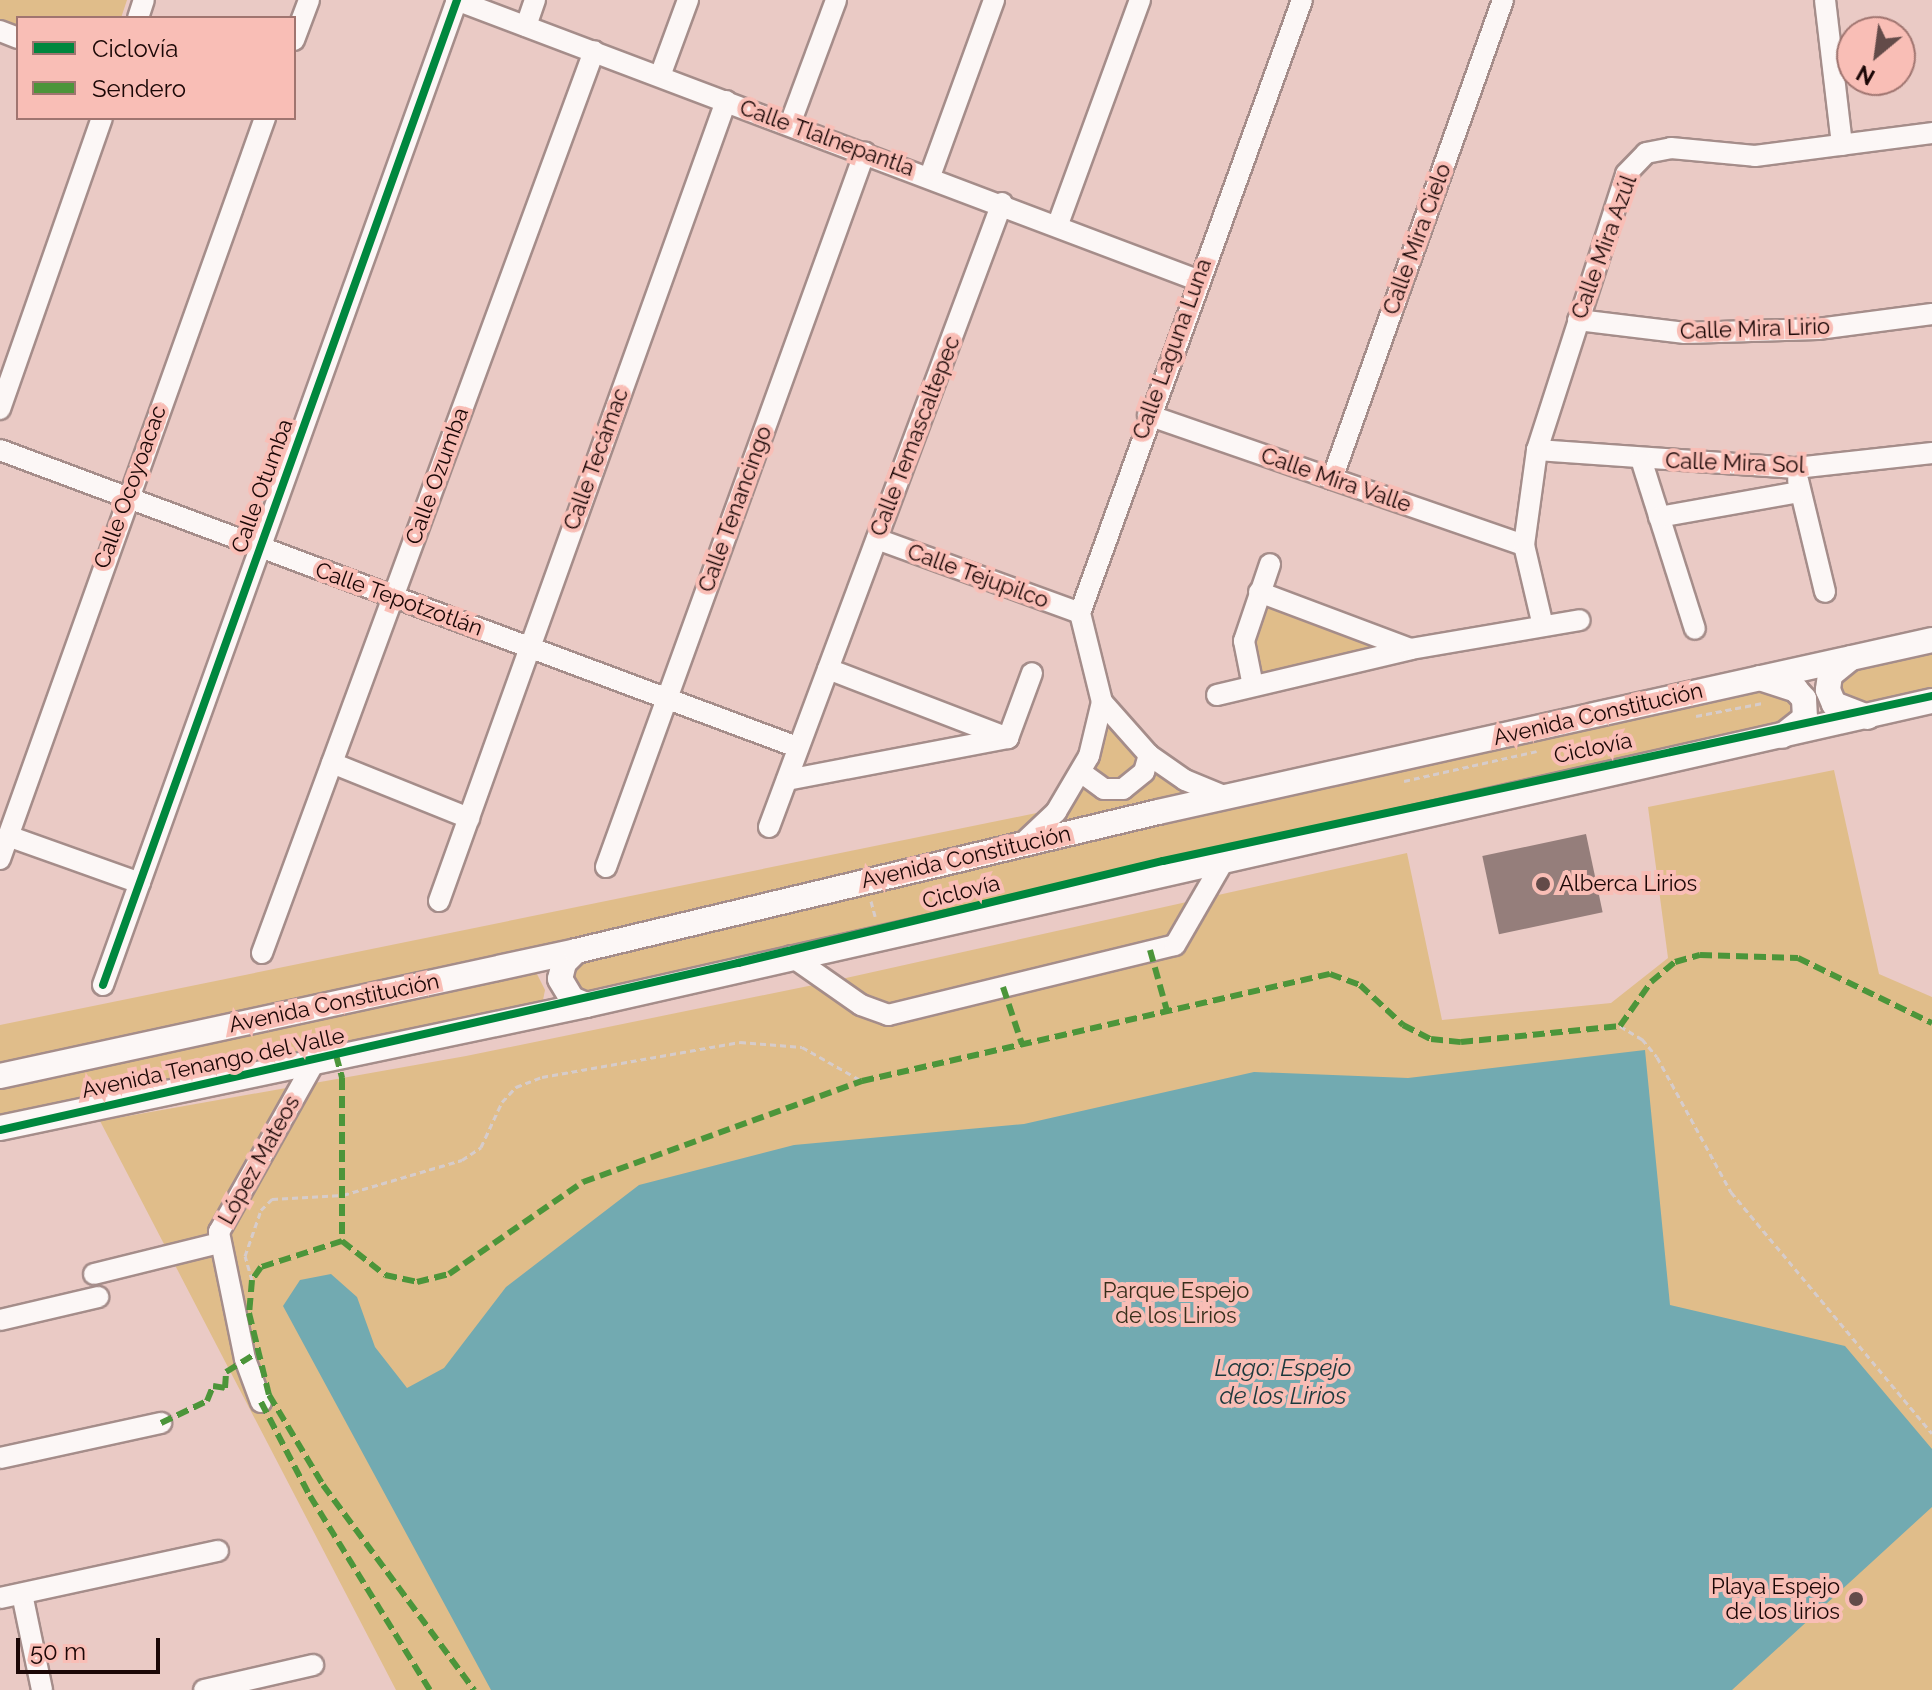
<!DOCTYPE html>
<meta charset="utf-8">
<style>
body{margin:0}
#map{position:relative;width:1932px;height:1690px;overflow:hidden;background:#eacac5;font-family:Raleway,sans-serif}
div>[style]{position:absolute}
.green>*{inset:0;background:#e0bd8a}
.water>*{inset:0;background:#72aab1}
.building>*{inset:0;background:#957e7b;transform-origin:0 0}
.path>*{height:3px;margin-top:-1.5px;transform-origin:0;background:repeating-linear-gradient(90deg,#d6cccb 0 6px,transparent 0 10px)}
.roads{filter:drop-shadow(2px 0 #a58d8a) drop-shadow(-2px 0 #a58d8a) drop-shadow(0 2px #a58d8a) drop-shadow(0 -2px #a58d8a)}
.minor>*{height:20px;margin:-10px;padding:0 10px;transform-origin:10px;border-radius:10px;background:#fcf7f6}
.major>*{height:24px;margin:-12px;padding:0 12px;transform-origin:12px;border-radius:12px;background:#fcf7f6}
.quiet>*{height:6px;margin-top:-3px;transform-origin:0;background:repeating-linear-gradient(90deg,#4c953a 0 12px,transparent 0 18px)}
.cycleway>*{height:8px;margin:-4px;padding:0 4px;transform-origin:4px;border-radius:4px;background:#00873e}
.dots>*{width:22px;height:22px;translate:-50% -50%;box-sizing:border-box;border:4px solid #f9beb6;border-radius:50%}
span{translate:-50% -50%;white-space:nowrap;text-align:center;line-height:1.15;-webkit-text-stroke:8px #f9beb6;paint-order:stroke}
.street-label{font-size:22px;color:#1b0706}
.poi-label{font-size:22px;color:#1b0706}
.left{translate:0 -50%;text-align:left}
.right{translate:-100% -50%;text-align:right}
.park-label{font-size:22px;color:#382f1b}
.water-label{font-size:24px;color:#1b383c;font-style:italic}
.legend{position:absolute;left:16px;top:16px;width:280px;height:104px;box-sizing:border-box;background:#f9beb6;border:2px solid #a07570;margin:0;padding:10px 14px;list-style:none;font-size:24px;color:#1b0706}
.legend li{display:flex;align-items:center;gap:16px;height:40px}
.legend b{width:40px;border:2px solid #a07570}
.north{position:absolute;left:1836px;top:16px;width:80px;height:80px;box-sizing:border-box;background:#f9beb6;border:2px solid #a07570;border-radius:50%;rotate:209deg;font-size:22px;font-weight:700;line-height:32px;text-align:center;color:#1b0706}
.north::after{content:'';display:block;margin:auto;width:28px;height:36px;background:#634b49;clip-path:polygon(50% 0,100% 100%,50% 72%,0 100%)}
.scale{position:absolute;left:16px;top:1638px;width:144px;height:36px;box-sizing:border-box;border:4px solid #1b0706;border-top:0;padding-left:10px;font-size:24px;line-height:28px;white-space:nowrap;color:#1b0706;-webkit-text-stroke:6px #f9beb6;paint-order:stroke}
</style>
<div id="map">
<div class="green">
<i style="clip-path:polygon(0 0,127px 0,121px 18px,18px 18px,18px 25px,0 19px)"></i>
<i style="clip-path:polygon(1260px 599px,1397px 649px,1256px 681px,1247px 642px)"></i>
<i style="clip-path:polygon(1932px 643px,1932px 700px,1846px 706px,1834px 675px)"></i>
<i style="clip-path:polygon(1760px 680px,1795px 692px,1800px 721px,586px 1002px,565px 964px)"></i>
<i style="clip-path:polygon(1106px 720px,1142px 763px,1120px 784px,1088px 772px)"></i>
<i style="clip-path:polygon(1153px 763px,1209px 796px,1051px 826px,1085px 785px,1109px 793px)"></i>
<i style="clip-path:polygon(1834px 770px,1879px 974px,1932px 997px,1932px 1690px,396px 1690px,100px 1121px,466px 1056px,828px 982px,1407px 853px,1442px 1020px,1611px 1003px,1668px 958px,1648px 807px)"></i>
<i style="clip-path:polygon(1051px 810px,1019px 839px,0 1070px,0 1025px)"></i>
<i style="clip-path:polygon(535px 970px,545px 990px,542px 1005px,0 1127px,0 1077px)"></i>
</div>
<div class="water">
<i style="clip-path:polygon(1645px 1050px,1670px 1305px,1845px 1346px,1932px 1449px,1932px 1507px,1732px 1690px,491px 1690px,283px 1306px,300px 1280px,331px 1274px,357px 1297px,375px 1347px,407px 1388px,444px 1368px,506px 1287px,639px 1185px,794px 1145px,1024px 1124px,1254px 1072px,1408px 1078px)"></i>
</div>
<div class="building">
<i style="left:1586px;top:834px;width:80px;height:106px;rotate:78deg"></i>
</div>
<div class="path">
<i style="left:1696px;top:716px;width:68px;rotate:-11deg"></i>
<i style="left:1404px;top:781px;width:136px;rotate:-12.7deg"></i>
<i style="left:871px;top:901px;width:16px;rotate:75deg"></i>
<i style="left:1620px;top:1026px;width:26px;rotate:31deg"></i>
<i style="left:1642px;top:1039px;width:23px;rotate:50deg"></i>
<i style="left:1657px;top:1057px;width:154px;rotate:61.3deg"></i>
<i style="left:1731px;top:1192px;width:314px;rotate:50.2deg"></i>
<i style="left:252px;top:1280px;width:25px;rotate:-106deg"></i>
<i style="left:245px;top:1256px;width:49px;rotate:-70.8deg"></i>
<i style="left:261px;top:1210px;width:16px;rotate:-45deg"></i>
<i style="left:272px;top:1199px;width:71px;rotate:-3.2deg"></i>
<i style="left:343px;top:1195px;width:124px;rotate:-16.4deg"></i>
<i style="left:462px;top:1160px;width:23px;rotate:-34deg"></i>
<i style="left:481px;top:1147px;width:50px;rotate:-65deg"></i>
<i style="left:502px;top:1102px;width:21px;rotate:-47deg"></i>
<i style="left:516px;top:1087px;width:28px;rotate:-21deg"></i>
<i style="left:542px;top:1077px;width:201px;rotate:-10deg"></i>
<i style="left:740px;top:1042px;width:62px;rotate:4.6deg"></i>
<i style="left:802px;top:1047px;width:69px;rotate:29.5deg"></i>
</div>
<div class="roads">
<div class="minor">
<i style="left:456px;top:0;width:792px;rotate:20.7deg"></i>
<i style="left:1825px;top:0;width:146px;rotate:83.3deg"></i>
<i style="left:138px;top:18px;width:19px;rotate:-72deg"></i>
<i style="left:526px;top:26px;width:28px;rotate:-71deg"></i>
<i style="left:0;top:31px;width:19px;rotate:21deg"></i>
<i style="left:294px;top:40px;width:43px;rotate:-69.4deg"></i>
<i style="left:660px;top:76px;width:81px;rotate:-69.8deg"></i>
<i style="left:790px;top:124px;width:132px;rotate:-69.6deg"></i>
<i style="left:930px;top:176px;width:187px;rotate:-70deg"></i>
<i style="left:1058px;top:224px;width:239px;rotate:-69.9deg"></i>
<i style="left:1578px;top:320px;width:108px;rotate:6.9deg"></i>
<i style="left:1685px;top:333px;width:133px;rotate:-1.7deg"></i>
<i style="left:1818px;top:329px;width:115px;rotate:-7.5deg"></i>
<i style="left:0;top:409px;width:308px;rotate:-70.7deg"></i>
<i style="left:1148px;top:415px;width:398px;rotate:19.1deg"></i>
<i style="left:0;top:450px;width:851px;rotate:20.44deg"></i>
<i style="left:1537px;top:450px;width:260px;rotate:4deg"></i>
<i style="left:1796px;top:468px;width:137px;rotate:-6.3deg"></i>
<i style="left:1641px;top:459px;width:178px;rotate:72.4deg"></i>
<i style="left:1332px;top:479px;width:509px;rotate:-70.35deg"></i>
<i style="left:1798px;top:480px;width:115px;rotate:76.4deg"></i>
<i style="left:1659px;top:517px;width:143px;rotate:-10.1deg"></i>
<i style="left:877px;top:539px;width:216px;rotate:20deg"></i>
<i style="left:1259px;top:592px;width:162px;rotate:20.6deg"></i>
<i style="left:1543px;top:626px;width:83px;rotate:-103.2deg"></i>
<i style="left:1524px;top:545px;width:96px;rotate:-82.2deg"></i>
<i style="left:1537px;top:450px;width:290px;rotate:-72.1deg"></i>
<i style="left:1626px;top:174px;width:29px;rotate:-46deg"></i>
<i style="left:1646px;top:153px;width:25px;rotate:-11deg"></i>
<i style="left:1671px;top:148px;width:84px;rotate:5.4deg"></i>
<i style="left:1755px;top:156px;width:178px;rotate:-7.4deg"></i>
<i style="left:828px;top:669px;width:193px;rotate:21deg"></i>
<i style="left:1253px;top:686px;width:46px;rotate:-101.3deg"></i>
<i style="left:1244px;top:641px;width:81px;rotate:-71.3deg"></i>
<i style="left:1217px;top:695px;width:199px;rotate:-13.3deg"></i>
<i style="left:1411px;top:649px;width:171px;rotate:-9.7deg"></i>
<i style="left:1102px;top:702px;width:71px;rotate:48.4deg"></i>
<i style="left:1149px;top:755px;width:44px;rotate:34.8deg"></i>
<i style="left:1185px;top:780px;width:44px;rotate:22.5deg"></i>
<i style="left:1008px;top:738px;width:69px;rotate:-69.7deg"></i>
<i style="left:332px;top:763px;width:148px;rotate:21.9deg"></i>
<i style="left:1082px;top:773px;width:27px;rotate:36deg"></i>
<i style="left:1104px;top:789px;width:19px"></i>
<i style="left:1123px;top:789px;width:27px;rotate:-39deg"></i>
<i style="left:1144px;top:772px;width:18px;rotate:-74deg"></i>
<i style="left:787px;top:780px;width:225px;rotate:-10.8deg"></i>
<i style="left:769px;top:827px;width:666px;rotate:-69.52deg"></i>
<i style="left:8px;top:836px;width:140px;rotate:19.6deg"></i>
<i style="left:1022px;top:844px;width:47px;rotate:-43.3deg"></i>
<i style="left:1056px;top:812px;width:65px;rotate:-59.5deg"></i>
<i style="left:1089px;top:756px;width:56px;rotate:-76.5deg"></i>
<i style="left:1102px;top:702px;width:92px;rotate:-103.9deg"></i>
<i style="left:1080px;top:613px;width:652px;rotate:-70.09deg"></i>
<i style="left:0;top:859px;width:787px;rotate:-70.32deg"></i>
<i style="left:606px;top:867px;width:760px;rotate:-70.09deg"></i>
<i style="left:439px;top:901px;width:850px;rotate:-70.26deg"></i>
<i style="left:262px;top:953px;width:961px;rotate:-69.79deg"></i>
<i style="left:791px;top:956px;width:85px;rotate:35deg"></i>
<i style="left:861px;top:1005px;width:29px;rotate:20deg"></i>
<i style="left:888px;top:1015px;width:295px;rotate:-13.7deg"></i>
<i style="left:1175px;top:945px;width:98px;rotate:-60deg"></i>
<i style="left:103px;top:985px;width:1047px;rotate:-70.23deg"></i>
<i style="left:94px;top:1274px;width:129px;rotate:-13.9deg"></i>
<i style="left:0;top:1320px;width:101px;rotate:-13.2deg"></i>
<i style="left:261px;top:1402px;width:46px;rotate:-110.4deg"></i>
<i style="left:245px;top:1359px;width:130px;rotate:-101.6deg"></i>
<i style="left:219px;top:1232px;width:196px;rotate:-60.7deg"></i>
<i style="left:0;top:1458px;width:165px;rotate:-12.3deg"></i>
<i style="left:22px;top:1594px;width:98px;rotate:78.2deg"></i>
<i style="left:0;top:1598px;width:223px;rotate:-12.2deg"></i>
<i style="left:204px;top:1690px;width:112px;rotate:-12.9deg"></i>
</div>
<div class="major">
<i style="left:1851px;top:658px;width:27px;rotate:141deg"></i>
<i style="left:1830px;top:675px;width:15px;rotate:98deg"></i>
<i style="left:1828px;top:690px;width:15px;rotate:67deg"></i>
<i style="left:1834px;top:704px;width:36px;rotate:21deg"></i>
<i style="left:1760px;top:678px;width:38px;rotate:18deg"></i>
<i style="left:1796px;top:690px;width:12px;rotate:48deg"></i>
<i style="left:1804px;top:699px;width:19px;rotate:87deg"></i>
<i style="left:1805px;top:718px;width:29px;rotate:142deg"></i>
<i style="left:576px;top:951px;width:17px;rotate:135deg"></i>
<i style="left:564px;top:963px;width:16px;rotate:104deg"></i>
<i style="left:560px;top:979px;width:23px;rotate:59deg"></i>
<i style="left:572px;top:999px;width:15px;rotate:23deg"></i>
<i style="left:0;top:1076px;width:589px;rotate:-12.24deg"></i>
<i style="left:576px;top:951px;width:598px;rotate:-13.43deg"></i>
<i style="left:1158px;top:812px;width:793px;rotate:-12.53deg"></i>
<i style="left:0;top:1128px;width:599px;rotate:-11.85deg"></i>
<i style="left:586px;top:1005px;width:1380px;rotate:-12.73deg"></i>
</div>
</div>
<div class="quiet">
<i style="left:1150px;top:950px;width:63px;rotate:74.4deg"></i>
<i style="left:1003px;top:987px;width:60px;rotate:71.6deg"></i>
<i style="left:336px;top:1055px;width:24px;rotate:75deg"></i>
<i style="left:342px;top:1078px;width:163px;rotate:90deg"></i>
<i style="left:342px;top:1241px;width:55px;rotate:38.3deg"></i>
<i style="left:385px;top:1275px;width:33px;rotate:12deg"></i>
<i style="left:417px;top:1282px;width:33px;rotate:-14deg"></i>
<i style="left:449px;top:1274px;width:163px;rotate:-34.5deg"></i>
<i style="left:583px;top:1182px;width:297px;rotate:-19.9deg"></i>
<i style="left:862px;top:1081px;width:480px;rotate:-12.9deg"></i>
<i style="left:1330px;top:974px;width:32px;rotate:20deg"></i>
<i style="left:1360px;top:985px;width:59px;rotate:42.9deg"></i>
<i style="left:1403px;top:1025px;width:31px;rotate:27deg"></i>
<i style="left:1431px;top:1039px;width:30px;rotate:6deg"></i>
<i style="left:1461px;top:1042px;width:160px;rotate:-5.7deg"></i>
<i style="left:1620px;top:1026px;width:54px;rotate:-54.8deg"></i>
<i style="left:1651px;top:982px;width:31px;rotate:-40deg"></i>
<i style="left:1675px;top:962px;width:26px;rotate:-16deg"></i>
<i style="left:1700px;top:955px;width:98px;rotate:1.8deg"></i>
<i style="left:1798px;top:958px;width:149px;rotate:25.9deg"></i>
<i style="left:342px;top:1241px;width:85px;rotate:162.2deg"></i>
<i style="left:261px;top:1267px;width:16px;rotate:125deg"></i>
<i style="left:252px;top:1280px;width:33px;rotate:95deg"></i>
<i style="left:249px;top:1313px;width:84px;rotate:76.3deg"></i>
<i style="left:269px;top:1395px;width:105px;rotate:59deg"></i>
<i style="left:323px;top:1485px;width:255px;rotate:53.6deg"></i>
<i style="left:261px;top:1402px;width:106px;rotate:62.5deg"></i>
<i style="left:310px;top:1496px;width:228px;rotate:58.3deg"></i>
<i style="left:161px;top:1423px;width:51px;rotate:-25.6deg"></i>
<i style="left:207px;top:1401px;width:16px;rotate:-68deg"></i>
<i style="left:213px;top:1386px;width:12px;rotate:9deg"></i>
<i style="left:225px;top:1388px;width:16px;rotate:-86deg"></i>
<i style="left:226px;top:1372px;width:36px;rotate:-32deg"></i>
</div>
<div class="cycleway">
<i style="left:103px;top:985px;width:1047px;rotate:-70.23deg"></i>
<i style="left:0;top:1130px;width:757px;rotate:-12.75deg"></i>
<i style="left:738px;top:963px;width:437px;rotate:-13.5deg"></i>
<i style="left:1163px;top:861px;width:787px;rotate:-12.11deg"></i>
</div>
<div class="dots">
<i style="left:1543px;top:884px;background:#634b49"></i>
<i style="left:1856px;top:1599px;background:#634b49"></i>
</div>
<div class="street-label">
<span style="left:827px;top:138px;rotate:20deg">Calle Tlalnepantla</span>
<span style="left:1417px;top:239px;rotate:-70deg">Calle Mira Cielo</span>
<span style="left:1604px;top:247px;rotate:-70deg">Calle Mira Azúl</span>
<span style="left:1755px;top:329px;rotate:-2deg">Calle Mira Lirio</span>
<span style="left:1172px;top:349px;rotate:-70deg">Calle Laguna Luna</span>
<span style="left:915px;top:436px;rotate:-69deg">Calle Temascaltepec</span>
<span style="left:596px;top:459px;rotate:-70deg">Calle Tecámac</span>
<span style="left:1735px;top:463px;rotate:2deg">Calle Mira Sol</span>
<span style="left:437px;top:476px;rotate:-70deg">Calle Ozumba</span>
<span style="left:1336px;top:480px;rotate:19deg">Calle Mira Valle</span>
<span style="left:262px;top:486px;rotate:-70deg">Calle Otumba</span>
<span style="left:130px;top:487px;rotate:-70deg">Calle Ocoyoacac</span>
<span style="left:735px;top:509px;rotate:-70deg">Calle Tenancingo</span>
<span style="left:978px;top:576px;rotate:20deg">Calle Tejupilco</span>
<span style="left:399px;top:599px;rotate:20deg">Calle Tepotzotlán</span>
<span style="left:1598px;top:714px;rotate:-13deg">Avenida Constitución</span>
<span style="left:1593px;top:748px;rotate:-12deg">Ciclovía</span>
<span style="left:966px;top:857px;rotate:-13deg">Avenida Constitución</span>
<span style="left:961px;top:892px;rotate:-14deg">Ciclovía</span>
<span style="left:334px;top:1003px;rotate:-12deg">Avenida Constitución</span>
<span style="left:213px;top:1063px;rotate:-12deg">Avenida Tenango del Valle</span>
<span style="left:259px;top:1160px;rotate:-61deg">López Mateos</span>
</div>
<div class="poi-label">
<span class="left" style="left:1559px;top:884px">Alberca Lirios</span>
<span class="right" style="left:1840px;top:1599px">Playa Espejo<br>de los lirios</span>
</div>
<div class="park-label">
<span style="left:1176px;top:1303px">Parque Espejo<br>de los Lirios</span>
</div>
<div class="water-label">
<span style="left:1283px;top:1382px">Lago: Espejo<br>de los Lirios</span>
</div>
<ul class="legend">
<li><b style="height:10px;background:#00873e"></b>Ciclovía</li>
<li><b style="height:10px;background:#4c953a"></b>Sendero</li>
</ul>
<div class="north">N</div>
<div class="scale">50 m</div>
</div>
